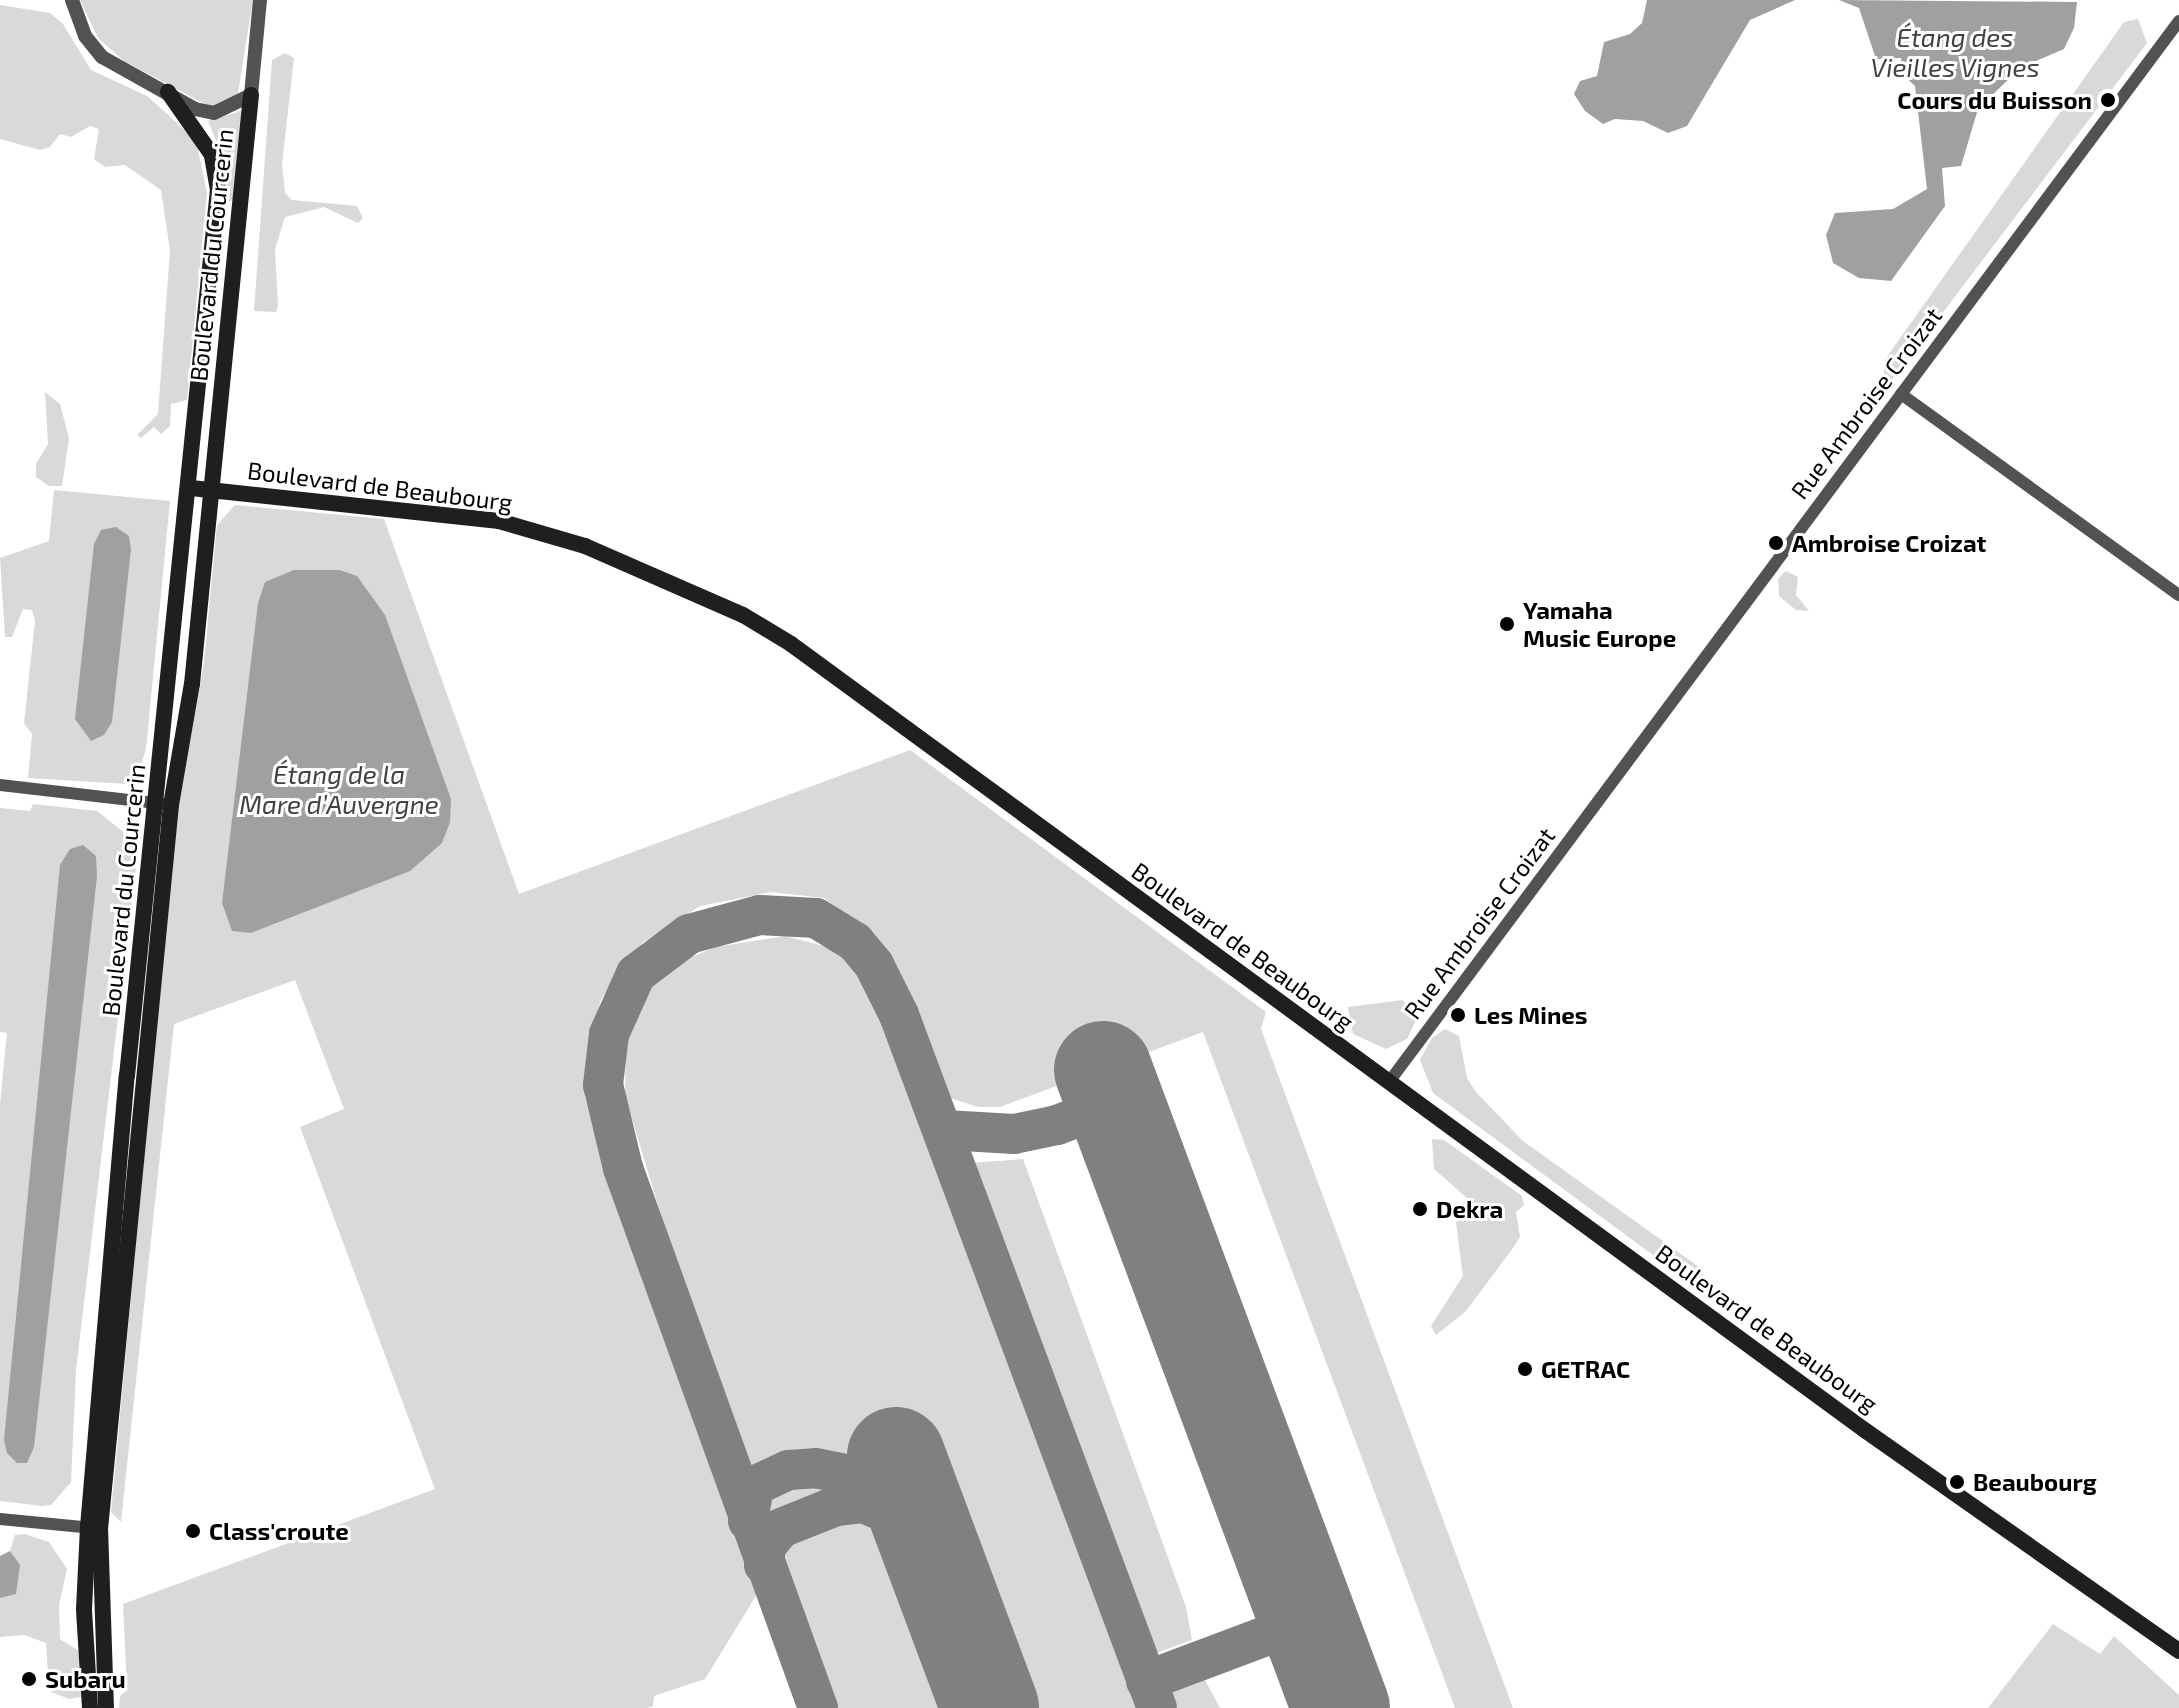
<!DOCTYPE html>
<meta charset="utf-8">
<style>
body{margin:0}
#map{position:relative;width:2179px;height:1708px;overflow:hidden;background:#fff;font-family:"Exo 2",sans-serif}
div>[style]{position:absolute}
.green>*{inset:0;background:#d9d9d9}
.water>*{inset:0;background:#a0a0a0}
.taxiway>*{height:40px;margin:-20px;padding:0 20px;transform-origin:20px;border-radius:20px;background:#808080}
.runway>*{height:98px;margin:-49px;padding:0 49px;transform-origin:49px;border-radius:49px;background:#808080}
.minor>*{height:12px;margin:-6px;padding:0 6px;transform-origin:6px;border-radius:6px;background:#525252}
.tertiary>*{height:14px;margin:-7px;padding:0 7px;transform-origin:7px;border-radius:7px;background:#525252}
.secondary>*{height:16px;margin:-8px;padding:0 8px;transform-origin:8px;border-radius:8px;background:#1f1f1f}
.dots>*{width:22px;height:22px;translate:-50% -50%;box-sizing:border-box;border:4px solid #fff;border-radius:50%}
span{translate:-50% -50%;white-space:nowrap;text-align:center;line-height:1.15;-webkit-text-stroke:6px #fff;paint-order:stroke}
.poi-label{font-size:24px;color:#000;font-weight:700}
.right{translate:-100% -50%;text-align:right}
.left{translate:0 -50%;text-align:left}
.street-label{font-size:24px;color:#000}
.water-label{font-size:26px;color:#414141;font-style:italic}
</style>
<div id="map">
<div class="green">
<i style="clip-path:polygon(80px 0,253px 0,237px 99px,212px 108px,124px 61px,98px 38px)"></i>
<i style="clip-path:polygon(0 5px,50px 13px,63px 24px,91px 70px,147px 96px,196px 140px,207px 193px,187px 400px,171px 404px,170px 426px,161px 434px,154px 427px,141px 438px,137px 435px,158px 414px,170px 250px,161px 190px,125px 165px,105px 167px,94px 159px,99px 129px,90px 126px,71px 137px,60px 134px,50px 147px,40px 150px,0 139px)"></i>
<i style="clip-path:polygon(2138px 19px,2147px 43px,1891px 381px,1884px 376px,1884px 361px,2124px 22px)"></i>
<i style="clip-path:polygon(285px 53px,294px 58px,282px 164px,285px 193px,292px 200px,357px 206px,363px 218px,358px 223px,324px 207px,285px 217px,275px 249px,278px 306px,276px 312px,254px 311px,272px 60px)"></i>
<i style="clip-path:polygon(241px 111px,233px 200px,227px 203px,222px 155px,208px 121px)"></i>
<i style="clip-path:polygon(45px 392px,60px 404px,69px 438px,62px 486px,49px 486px,36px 477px,36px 464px,48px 444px)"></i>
<i style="clip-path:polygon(54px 490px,170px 501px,146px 749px,136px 780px,128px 784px,28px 778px,32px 734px,24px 723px,35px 621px,32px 610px,23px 609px,12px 637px,5px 637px,0 558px,49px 541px)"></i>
<i style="clip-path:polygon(235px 505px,384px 519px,519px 894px,910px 750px,1266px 1012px,1261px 1029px,1513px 1708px,1455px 1708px,1203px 1032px,1000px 1107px,978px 1107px,950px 1098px,920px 1018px,874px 938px,824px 898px,771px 892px,700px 906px,643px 942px,601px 999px,587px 1056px,585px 1097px,596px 1139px,762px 1586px,705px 1679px,654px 1696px,653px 1706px,647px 1708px,119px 1708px,120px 1696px,127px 1690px,123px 1604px,435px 1489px,300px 1127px,344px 1109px,295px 980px,174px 1024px,121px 1522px,111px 1512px,175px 825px,204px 663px,217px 525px)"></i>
<i style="clip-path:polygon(1786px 571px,1798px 577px,1796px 595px,1809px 611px,1796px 610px,1779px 596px,1778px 579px)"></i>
<i style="clip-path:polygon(33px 804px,97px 811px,131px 838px,137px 858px,76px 1370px,71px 1482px,51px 1505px,42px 1506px,0 1501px,0 1104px,7px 1033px,0 1032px,0 808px,30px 811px)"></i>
<i style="clip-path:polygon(785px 936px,839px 950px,883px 1008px,1142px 1708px,1012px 1708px,915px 1448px,856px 1467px,791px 1460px,741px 1478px,625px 1096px,626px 1027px,638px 999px,682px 961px,716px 947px)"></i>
<i style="clip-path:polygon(1403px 1000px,1416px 1020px,1407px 1039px,1386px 1049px,1353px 1034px,1348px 1007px)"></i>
<i style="clip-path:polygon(1445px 1029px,1459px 1036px,1467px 1078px,1476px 1092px,1523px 1141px,1699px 1267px,1708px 1284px,1695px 1286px,1433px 1093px,1420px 1060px,1432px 1038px)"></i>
<i style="clip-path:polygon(1432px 1139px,1444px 1140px,1522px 1196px,1524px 1205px,1516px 1212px,1520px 1237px,1513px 1248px,1466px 1311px,1436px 1335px,1431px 1326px,1463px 1276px,1456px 1223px,1466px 1197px,1434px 1169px)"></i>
<i style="clip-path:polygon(1023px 1159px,1186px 1607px,1192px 1640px,1156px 1653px,970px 1163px)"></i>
<i style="clip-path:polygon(802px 1477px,843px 1482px,866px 1490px,782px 1516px,763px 1513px,759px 1500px,770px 1487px)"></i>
<i style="clip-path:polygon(857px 1512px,883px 1520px,906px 1547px,966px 1708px,826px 1708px,774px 1558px,789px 1535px)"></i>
<i style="clip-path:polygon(25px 1534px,49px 1542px,67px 1569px,59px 1605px,60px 1639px,79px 1651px,81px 1697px,69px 1699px,49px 1691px,46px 1643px,24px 1635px,0 1637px,0 1598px,16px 1593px,19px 1565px,10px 1551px,15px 1535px)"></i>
<i style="clip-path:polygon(2053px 1624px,2100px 1654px,2114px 1636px,2179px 1695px,2179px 1708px,1988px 1708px)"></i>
<i style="clip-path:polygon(1205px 1680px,1220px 1708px,1177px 1708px,1171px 1693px)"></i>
</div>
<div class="water">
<i style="clip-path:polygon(1647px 0,1795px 0,1750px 20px,1687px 126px,1668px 133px,1643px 121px,1615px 119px,1603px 124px,1585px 111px,1574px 94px,1580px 81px,1597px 76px,1604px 42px,1630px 34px,1642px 23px)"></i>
<i style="clip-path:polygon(1839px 0,2077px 2px,2074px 28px,2064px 49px,2020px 68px,1978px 109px,1961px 166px,1942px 168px,1945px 206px,1891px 281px,1859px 278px,1833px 263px,1826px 235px,1835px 213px,1893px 209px,1927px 189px,1915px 86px,1902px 74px,1901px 58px,1876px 59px,1859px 8px)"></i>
<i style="clip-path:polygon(116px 527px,129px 536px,131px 549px,112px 722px,104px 735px,91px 741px,75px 719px,94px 544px,101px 530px)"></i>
<i style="clip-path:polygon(294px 570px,340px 570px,357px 576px,385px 615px,451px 799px,450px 822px,442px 843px,410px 871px,251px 933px,232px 931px,222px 903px,258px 603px,265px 582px)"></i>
<i style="clip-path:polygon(83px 845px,96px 856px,97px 876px,34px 1447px,27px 1463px,17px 1463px,7px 1453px,4px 1440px,60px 865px,70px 849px)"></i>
<i style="clip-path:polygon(10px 1551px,20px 1565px,16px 1594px,0 1598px,0 1556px)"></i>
</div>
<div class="taxiway">
<i style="left:945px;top:1130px;width:69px;rotate:3.3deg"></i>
<i style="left:1014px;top:1134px;width:44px;rotate:-11.8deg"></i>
<i style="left:1057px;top:1125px;width:62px;rotate:-20.8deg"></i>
<i style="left:748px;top:1521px;width:36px;rotate:-80deg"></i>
<i style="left:754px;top:1486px;width:38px;rotate:-25deg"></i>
<i style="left:789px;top:1470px;width:26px;rotate:-4deg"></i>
<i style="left:815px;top:1468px;width:94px;rotate:11.1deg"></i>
<i style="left:764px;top:1565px;width:19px;rotate:-84deg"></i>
<i style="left:766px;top:1546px;width:23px;rotate:-50deg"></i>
<i style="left:781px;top:1528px;width:59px;rotate:-21.8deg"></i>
<i style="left:836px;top:1506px;width:27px;rotate:-6deg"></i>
<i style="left:863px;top:1503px;width:57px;rotate:22.5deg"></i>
<i style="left:916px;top:1525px;width:55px;rotate:64.4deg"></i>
<i style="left:1146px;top:1681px;width:173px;rotate:-20.6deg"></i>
<i style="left:818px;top:1708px;width:574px;rotate:-109.86deg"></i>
<i style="left:623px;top:1168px;width:85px;rotate:-103.5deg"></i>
<i style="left:603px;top:1085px;width:51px;rotate:-83.3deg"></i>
<i style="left:609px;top:1034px;width:66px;rotate:-65.8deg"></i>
<i style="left:636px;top:974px;width:66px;rotate:-37deg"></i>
<i style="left:689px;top:934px;width:73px;rotate:-15deg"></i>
<i style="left:760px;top:915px;width:56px;rotate:3.1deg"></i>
<i style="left:816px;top:918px;width:46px;rotate:31.6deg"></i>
<i style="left:855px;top:942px;width:30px;rotate:50deg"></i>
<i style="left:874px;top:965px;width:56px;rotate:63.4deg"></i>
<i style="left:899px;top:1015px;width:739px;rotate:69.58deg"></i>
</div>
<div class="runway">
<i style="left:1103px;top:1070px;width:681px;rotate:69.54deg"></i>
<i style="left:896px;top:1456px;width:269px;rotate:69.5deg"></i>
</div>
<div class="minor">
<i style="left:1901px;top:394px;width:343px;rotate:35.9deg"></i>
<i style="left:0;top:785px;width:164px;rotate:6.6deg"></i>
<i style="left:1389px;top:1082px;width:1323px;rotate:-53.33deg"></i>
<i style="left:0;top:1519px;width:93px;rotate:5.5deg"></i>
</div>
<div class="tertiary">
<i style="left:72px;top:0;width:38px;rotate:70deg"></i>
<i style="left:85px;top:36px;width:27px;rotate:51deg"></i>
<i style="left:102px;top:57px;width:107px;rotate:29.2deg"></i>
<i style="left:195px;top:109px;width:19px;rotate:12deg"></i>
<i style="left:214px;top:113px;width:41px;rotate:-25.9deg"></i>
<i style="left:251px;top:95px;width:95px;rotate:-84.6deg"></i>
</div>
<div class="secondary">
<i style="left:191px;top:488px;width:310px;rotate:6.1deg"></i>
<i style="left:499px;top:521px;width:90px;rotate:16.2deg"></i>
<i style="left:585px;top:546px;width:172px;rotate:23.6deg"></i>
<i style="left:743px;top:615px;width:56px;rotate:31.1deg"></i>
<i style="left:791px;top:644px;width:1332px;rotate:36.21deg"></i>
<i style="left:1866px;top:1431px;width:383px;rotate:35.1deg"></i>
<i style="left:90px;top:1708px;width:99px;rotate:-93.5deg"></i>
<i style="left:84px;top:1609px;width:82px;rotate:-87.2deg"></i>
<i style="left:88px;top:1527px;width:453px;rotate:-85.1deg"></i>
<i style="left:127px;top:1076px;width:891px;rotate:-84.14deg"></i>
<i style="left:218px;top:190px;width:36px;rotate:-100deg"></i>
<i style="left:212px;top:155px;width:77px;rotate:-124.9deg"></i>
<i style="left:106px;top:1708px;width:179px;rotate:-91.9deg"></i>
<i style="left:100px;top:1529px;width:727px;rotate:-84.4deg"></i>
<i style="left:171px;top:805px;width:123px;rotate:-80.2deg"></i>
<i style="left:192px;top:684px;width:592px;rotate:-84.28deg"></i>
</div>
<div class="dots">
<i style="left:2108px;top:100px;background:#000"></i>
<i style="left:1776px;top:543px;background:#000"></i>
<i style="left:1507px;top:624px;background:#000"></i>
<i style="left:1458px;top:1015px;background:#000"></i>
<i style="left:1420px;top:1209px;background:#000"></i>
<i style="left:1525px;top:1369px;background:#000"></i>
<i style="left:1957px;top:1482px;background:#000"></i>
<i style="left:193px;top:1531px;background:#000"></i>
<i style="left:29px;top:1679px;background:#000"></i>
</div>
<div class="poi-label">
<span class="right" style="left:2092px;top:100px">Cours du Buisson</span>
<span class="left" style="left:1792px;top:543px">Ambroise Croizat</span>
<span class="left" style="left:1523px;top:624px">Yamaha<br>Music Europe</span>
<span class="left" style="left:1474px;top:1015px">Les Mines</span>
<span class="left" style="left:1436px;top:1209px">Dekra</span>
<span class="left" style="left:1541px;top:1369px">GETRAC</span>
<span class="left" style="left:1973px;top:1482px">Beaubourg</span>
<span class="left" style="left:209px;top:1531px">Class'croute</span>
<span class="left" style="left:45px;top:1679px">Subaru</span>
</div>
<div class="street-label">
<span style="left:211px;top:255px;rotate:-84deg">Boulevard du Courcerin</span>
<span style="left:1866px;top:403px;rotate:-53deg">Rue Ambroise Croizat</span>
<span style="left:380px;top:486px;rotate:7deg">Boulevard de Beaubourg</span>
<span style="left:123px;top:890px;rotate:-84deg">Boulevard du Courcerin</span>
<span style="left:1479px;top:923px;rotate:-53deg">Rue Ambroise Croizat</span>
<span style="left:1243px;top:946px;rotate:36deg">Boulevard de Beaubourg</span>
<span style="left:1767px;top:1328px;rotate:36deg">Boulevard de Beaubourg</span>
</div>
<div class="water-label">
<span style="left:1955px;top:52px">Étang des<br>Vieilles Vignes</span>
<span style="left:339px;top:789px">Étang de la<br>Mare d’Auvergne</span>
</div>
</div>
